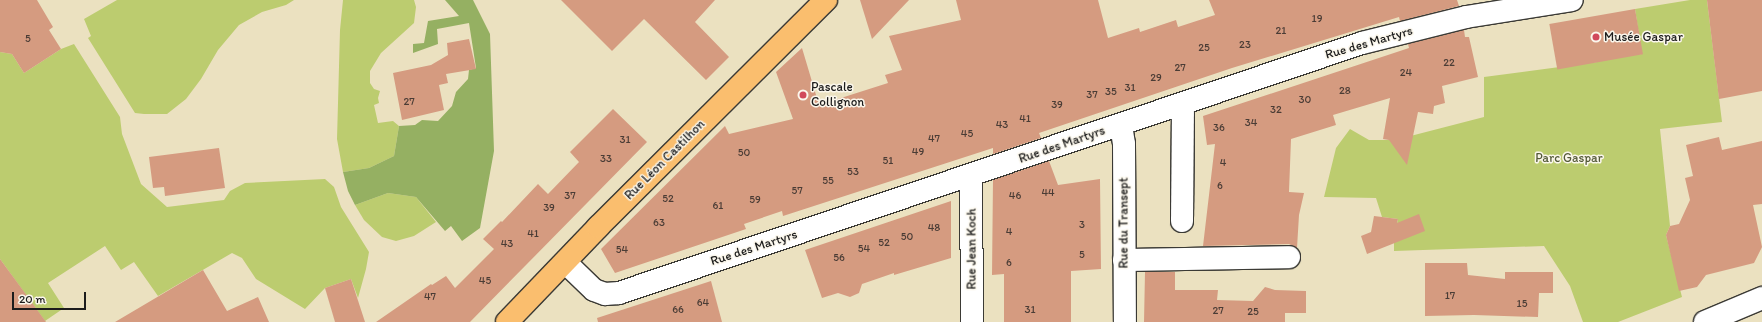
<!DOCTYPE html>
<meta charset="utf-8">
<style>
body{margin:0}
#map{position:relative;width:1762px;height:322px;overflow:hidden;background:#ebe1c0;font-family:Itim,sans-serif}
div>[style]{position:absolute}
.green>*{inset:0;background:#bccc6f}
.forest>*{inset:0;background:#95b062}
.building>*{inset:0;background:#d59b80;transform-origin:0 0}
.roads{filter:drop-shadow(1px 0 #3b3a35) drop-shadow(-1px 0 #3b3a35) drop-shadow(0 1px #3b3a35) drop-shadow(0 -1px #3b3a35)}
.minor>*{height:22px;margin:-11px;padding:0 11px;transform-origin:11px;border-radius:11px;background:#fff}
.major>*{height:22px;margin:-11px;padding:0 11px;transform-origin:11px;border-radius:11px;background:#fabe6e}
.dots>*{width:11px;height:11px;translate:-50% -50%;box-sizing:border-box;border:2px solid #fbf7ec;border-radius:50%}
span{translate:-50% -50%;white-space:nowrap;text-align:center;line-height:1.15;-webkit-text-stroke:3px #fbf7ec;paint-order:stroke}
.number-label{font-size:11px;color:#4a3c35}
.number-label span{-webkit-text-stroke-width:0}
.poi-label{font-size:13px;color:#1c1c1c}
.left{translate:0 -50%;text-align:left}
.street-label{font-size:13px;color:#1c1c1c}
.park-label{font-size:13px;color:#545a39}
.scale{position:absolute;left:12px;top:292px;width:74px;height:18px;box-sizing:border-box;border:2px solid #1c1c1c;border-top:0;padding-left:5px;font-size:12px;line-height:14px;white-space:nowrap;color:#1c1c1c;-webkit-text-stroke:3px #fbf7ec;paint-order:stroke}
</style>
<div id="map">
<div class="green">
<i style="clip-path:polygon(117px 0,294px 0,286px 5px,262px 12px,239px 25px,218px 50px,201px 79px,186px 99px,167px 114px,144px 114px,135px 113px,88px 38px,91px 36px,84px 19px)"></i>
<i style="clip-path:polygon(343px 0,414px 0,416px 7px,414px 23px,381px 53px,370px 71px,370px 83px,374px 89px,380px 91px,378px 98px,379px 103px,374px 105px,378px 123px,393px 121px,399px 126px,394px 156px,369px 168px,343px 172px,337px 139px,340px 30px)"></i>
<i style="clip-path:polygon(1690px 0,1707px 0,1722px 122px,1660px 129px,1670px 226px,1666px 235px,1682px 297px,1618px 322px,1583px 322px,1570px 286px,1544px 246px,1394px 251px,1394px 237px,1398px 219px,1382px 217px,1376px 198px,1324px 197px,1336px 148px,1350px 129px,1369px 140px,1395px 140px,1484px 117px,1484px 77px,1597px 62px,1597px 58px,1642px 54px,1635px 9px)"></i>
<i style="clip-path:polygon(74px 44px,120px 117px,122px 134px,141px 184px,167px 207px,224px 200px,230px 191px,245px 183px,325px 179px,334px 187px,341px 207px,369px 252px,366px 269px,358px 298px,351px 279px,325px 288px,305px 309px,256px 279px,242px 258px,232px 253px,158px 296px,134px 262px,121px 270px,105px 246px,48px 283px,64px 308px,45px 321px,0 259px,0 52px,12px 54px,24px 73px,61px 49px)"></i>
<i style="clip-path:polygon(388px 193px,416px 197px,436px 222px,414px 236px,396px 241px,382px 237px,364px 220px,355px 205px)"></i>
</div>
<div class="forest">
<i style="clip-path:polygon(445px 0,473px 0,490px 34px,494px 151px,480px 228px,462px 241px,451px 226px,445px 231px,416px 197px,388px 193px,355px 205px,348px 191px,343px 172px,369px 168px,394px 156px,399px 126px,415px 125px,422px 120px,438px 121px,452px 106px,456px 92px,468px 79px,469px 70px,476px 68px,469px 23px,437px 29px,438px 44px,413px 53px,413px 44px,424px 43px,428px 21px,459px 16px)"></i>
</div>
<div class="building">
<i style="clip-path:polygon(0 0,37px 0,53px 27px,49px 30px,61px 49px,24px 73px,12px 54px,0 52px)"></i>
<i style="clip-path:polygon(561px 0,715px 0,695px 22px,729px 57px,706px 80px,644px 19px,612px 51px)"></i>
<i style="clip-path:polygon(860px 0,909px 0,872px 39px)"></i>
<i style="clip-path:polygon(956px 0,1098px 0,1108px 38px,1139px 28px,1140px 32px,1176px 20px,1178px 27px,1215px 15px,1209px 0,1457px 0,1459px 6px,1400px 21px,1399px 17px,1232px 68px,1039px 133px,1041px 138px,993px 154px,993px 148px,783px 216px,782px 211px,744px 224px,746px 229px,615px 273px,601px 249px,725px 126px,729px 134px,793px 119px,776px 72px,802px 48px,819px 105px,888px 83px,885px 75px,902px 70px,889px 36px,961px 20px)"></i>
<i style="clip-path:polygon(1707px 0,1762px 0,1762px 91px,1719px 99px)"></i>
<i style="left:1635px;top:9px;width:46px;height:87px;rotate:80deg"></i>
<i style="clip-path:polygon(1464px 30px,1465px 37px,1469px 37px,1478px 77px,1442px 86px,1445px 103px,1434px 106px,1433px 114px,1418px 112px,1407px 165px,1389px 140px,1383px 139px,1390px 98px,1333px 115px,1336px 125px,1291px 139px,1289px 192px,1304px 193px,1299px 215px,1297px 248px,1289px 244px,1203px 246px,1215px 144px,1207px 145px,1203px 116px,1409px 48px,1408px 44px)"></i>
<i style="clip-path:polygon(469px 39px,476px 69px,446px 74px,448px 83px,439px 85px,444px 110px,402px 120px,393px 73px,431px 65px,448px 55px,447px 43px)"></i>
<i style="clip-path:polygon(613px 109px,647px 142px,470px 322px,376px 322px,431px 284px,432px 285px,446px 276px,455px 288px,494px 249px,483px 239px,501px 221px,502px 222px,538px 184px,548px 194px,579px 162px,570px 152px)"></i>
<i style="clip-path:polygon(1719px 137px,1722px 150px,1762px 141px,1762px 204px,1753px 205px,1762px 247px,1754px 263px,1706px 275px,1697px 287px,1679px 291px,1666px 235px,1670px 226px,1679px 224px,1690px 200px,1685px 178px,1693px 176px,1686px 145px)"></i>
<i style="clip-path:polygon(219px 148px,225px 188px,165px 196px,164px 187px,153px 188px,149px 157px)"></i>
<i style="clip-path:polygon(1049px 161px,1058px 185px,1100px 179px,1101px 269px,1071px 271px,1071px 322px,1004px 322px,1004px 274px,992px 275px,993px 180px)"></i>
<i style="clip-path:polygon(951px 201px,951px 258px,894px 275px,894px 273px,862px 284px,859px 293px,850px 297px,838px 293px,822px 298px,805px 250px)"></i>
<i style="clip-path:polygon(1419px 214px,1425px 231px,1367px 254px,1361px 236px,1371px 232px,1374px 216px,1398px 219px,1397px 223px)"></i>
<i style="clip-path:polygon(0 259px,25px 293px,46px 322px,0 322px)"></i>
<i style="clip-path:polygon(1425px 263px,1467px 263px,1468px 275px,1505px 279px,1505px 272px,1553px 272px,1553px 293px,1539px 293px,1538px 317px,1474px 315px,1425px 316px)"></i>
<i style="clip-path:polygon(203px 270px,227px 311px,258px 297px,269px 322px,115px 322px)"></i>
<i style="clip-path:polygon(1145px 272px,1175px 272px,1175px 290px,1218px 290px,1217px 300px,1253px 301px,1265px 287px,1275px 290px,1306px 291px,1306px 313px,1285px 313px,1285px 322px,1144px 322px)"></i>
<i style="clip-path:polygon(351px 279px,365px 322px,335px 322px,325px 288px)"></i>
<i style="clip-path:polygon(711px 281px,722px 322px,598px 322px,597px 318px)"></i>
</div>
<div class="roads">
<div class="minor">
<i style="left:1121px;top:125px;width:19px;rotate:81deg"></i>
<i style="left:1124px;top:144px;width:178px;rotate:89.7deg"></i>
<i style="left:971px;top:176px;width:146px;rotate:89.6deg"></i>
<i style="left:1182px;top:221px;width:117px;rotate:-89.5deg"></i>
<i style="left:1124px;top:260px;width:165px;rotate:-1deg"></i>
<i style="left:566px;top:263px;width:39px;rotate:44deg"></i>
<i style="left:594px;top:290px;width:12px;rotate:20deg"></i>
<i style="left:605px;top:294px;width:14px;rotate:-4deg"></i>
<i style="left:619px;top:293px;width:784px;rotate:-18.6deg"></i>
<i style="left:1362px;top:43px;width:107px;rotate:-14deg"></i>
<i style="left:1466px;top:17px;width:107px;rotate:-9.1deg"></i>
<i style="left:1705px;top:322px;width:62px;rotate:-22.8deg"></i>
</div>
<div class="major">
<i style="left:507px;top:322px;width:132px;rotate:-46.2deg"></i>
<i style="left:598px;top:227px;width:322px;rotate:-44.9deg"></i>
</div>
</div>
<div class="dots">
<i style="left:1596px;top:37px;background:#d1495b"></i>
<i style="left:803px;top:95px;background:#d1495b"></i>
</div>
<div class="number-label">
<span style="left:1317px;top:19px">19</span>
<span style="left:1281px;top:31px">21</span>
<span style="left:28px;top:39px">5</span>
<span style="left:1245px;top:45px">23</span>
<span style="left:1204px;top:48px">25</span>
<span style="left:1449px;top:63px">22</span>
<span style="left:1180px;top:68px">27</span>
<span style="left:1406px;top:73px">24</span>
<span style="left:1156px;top:78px">29</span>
<span style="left:1130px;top:88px">31</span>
<span style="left:1345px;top:91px">28</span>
<span style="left:1111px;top:92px">35</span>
<span style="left:1092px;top:95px">37</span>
<span style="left:1305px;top:100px">30</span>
<span style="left:409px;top:102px">27</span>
<span style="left:1057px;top:105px">39</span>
<span style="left:1276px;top:110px">32</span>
<span style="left:1025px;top:119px">41</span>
<span style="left:1251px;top:123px">34</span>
<span style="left:1002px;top:125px">43</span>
<span style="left:1219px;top:128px">36</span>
<span style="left:967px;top:134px">45</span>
<span style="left:934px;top:139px">47</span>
<span style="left:625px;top:140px">31</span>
<span style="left:918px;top:152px">49</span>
<span style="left:744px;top:153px">50</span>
<span style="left:606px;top:159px">33</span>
<span style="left:888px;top:161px">51</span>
<span style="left:1223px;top:163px">4</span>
<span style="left:853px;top:172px">53</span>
<span style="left:828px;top:181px">55</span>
<span style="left:1220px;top:186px">6</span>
<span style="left:797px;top:191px">57</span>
<span style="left:1048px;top:193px">44</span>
<span style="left:570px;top:196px">37</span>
<span style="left:1015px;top:196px">46</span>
<span style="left:668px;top:199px">52</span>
<span style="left:755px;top:200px">59</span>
<span style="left:718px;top:206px">61</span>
<span style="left:549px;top:208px">39</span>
<span style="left:659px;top:223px">63</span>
<span style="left:1082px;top:225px">3</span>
<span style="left:934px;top:228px">48</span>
<span style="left:1009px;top:232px">4</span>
<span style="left:533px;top:234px">41</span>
<span style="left:907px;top:237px">50</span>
<span style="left:884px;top:243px">52</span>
<span style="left:507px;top:244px">43</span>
<span style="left:864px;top:249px">54</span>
<span style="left:622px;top:250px">54</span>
<span style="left:1082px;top:255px">5</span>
<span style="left:839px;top:258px">56</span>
<span style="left:1009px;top:263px">6</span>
<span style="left:485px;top:281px">45</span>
<span style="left:1450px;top:296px">17</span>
<span style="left:430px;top:297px">47</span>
<span style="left:703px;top:303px">64</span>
<span style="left:1522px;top:304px">15</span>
<span style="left:678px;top:310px">66</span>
<span style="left:1030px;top:310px">31</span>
<span style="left:1218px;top:311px">27</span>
<span style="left:1253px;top:312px">25</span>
</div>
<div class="poi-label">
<span class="left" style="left:1604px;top:37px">Musée Gaspar</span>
<span class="left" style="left:811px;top:95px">Pascale<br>Collignon</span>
</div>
<div class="street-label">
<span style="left:1369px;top:43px;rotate:-16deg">Rue des Martyrs</span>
<span style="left:1062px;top:145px;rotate:-19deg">Rue des Martyrs</span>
<span style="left:665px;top:160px;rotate:-45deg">Rue Léon Castilhon</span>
<span style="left:1124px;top:223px;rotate:-90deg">Rue du Transept</span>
<span style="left:754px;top:248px;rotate:-18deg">Rue des Martyrs</span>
<span style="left:972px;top:249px;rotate:-90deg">Rue Jean Koch</span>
</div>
<div class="park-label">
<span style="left:1569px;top:158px">Parc Gaspar</span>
</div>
<div class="scale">20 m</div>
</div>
